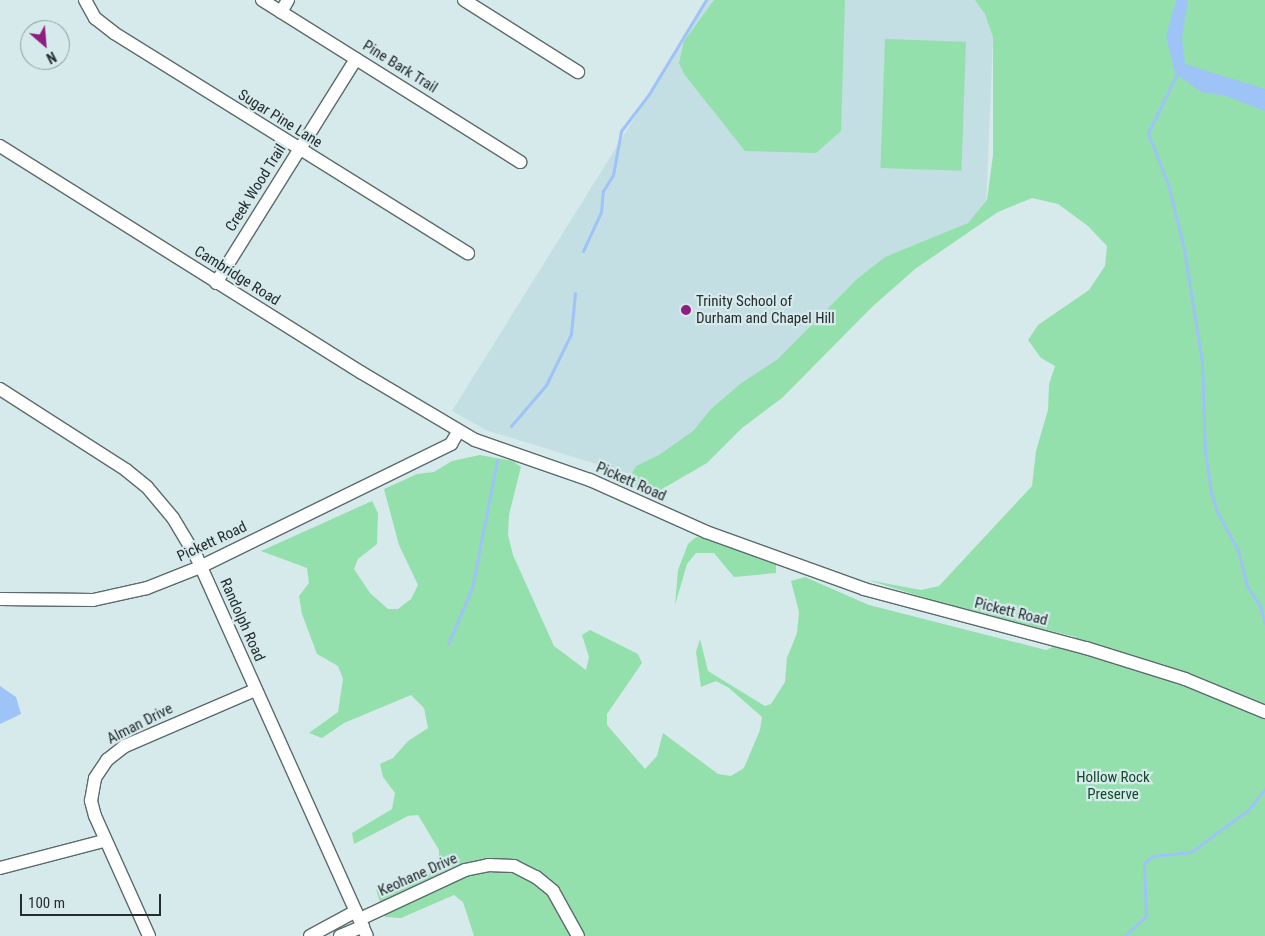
<!DOCTYPE html>
<style>
body{margin:0}
#map{position:relative;width:1265px;height:936px;overflow:hidden;background:#d6e9eb;font-family:"Roboto Condensed",sans-serif}
div>[style]{position:absolute}
.built>*{inset:0;background:#c3dfe3}
.green>*{inset:0;background:#94e0ad;transform-origin:0 0}
.water>*{inset:0;background:#9ec3f7}
.stream>*{height:3px;margin:-1.5px;padding:0 1.5px;transform-origin:1.5px;border-radius:1.5px;background:#9ec3f7}
.roads{filter:drop-shadow(1px 0 #5a6b6d) drop-shadow(-1px 0 #5a6b6d) drop-shadow(0 1px #5a6b6d) drop-shadow(0 -1px #5a6b6d)}
.minor>*{height:12px;margin:-6px;padding:0 6px;transform-origin:6px;border-radius:6px;background:#fff}
.dots>*{width:14px;height:14px;translate:-50% -50%;box-sizing:border-box;border:2px solid #d6e9eb;border-radius:50%}
span{translate:-50% -50%;white-space:nowrap;text-align:center;line-height:1.15;-webkit-text-stroke:4.5px #d6e9eb;paint-order:stroke}
.street-label{font-size:15px;color:#252d2e}
.poi-label{font-size:15px;color:#252d2e}
.left{translate:0 -50%;text-align:left}
.park-label{font-size:15px;color:#124b2b}
.north{position:absolute;left:20px;top:20px;width:50px;height:50px;box-sizing:border-box;background:#d6e9eb;border:1px solid #8f9e9f;border-radius:50%;rotate:153deg;font-size:14px;font-weight:700;line-height:20px;text-align:center;color:#252d2e}
.north::after{content:'';display:block;margin:auto;width:18px;height:22px;background:#8e1e7f;clip-path:polygon(50% 0,100% 100%,50% 72%,0 100%)}
.scale{position:absolute;left:20px;top:894px;width:141px;height:22px;box-sizing:border-box;border:2px solid #252d2e;border-top:0;padding-left:6px;font-size:15px;line-height:18px;white-space:nowrap;color:#252d2e;-webkit-text-stroke:4px #d6e9eb;paint-order:stroke}
</style>
<div id="map">
<div class="built">
<i style="clip-path:polygon(708px 0,984px 0,994px 12px,986px 208px,642px 478px,486px 430px,452px 411px)"></i>
</div>
<div class="green">
<i style="clip-path:polygon(714px 0,845px 0,841px 131px,816px 153px,745px 151px,684px 74px,679px 63px,684px 41px)"></i>
<i style="clip-path:polygon(975px 0,1265px 0,1265px 936px,474px 936px,463px 902px,454px 895px,401px 918px,385px 917px,376px 890px,387px 884px,428px 874px,439px 862px,439px 850px,418px 815px,408px 816px,354px 844px,352px 833px,392px 809px,395px 793px,383px 777px,380px 764px,393px 758px,408px 741px,428px 728px,424px 708px,411px 695px,344px 723px,322px 738px,309px 733px,338px 712px,343px 679px,338px 666px,317px 654px,302px 614px,299px 596px,309px 583px,307px 568px,261px 551px,372px 501px,378px 513px,377px 544px,358px 559px,354px 569px,370px 593px,388px 609px,398px 609px,411px 599px,418px 585px,399px 545px,384px 489px,417px 474px,434px 472px,452px 461px,480px 455px,513px 461px,521px 467px,509px 515px,508px 535px,513px 555px,554px 646px,586px 670px,589px 657px,582px 635px,590px 630px,638px 654px,642px 663px,607px 714px,607px 725px,645px 769px,657px 756px,663px 733px,718px 774px,731px 776px,744px 768px,760px 730px,762px 717px,729px 688px,716px 681px,701px 687px,696px 652px,700px 639px,708px 671px,765px 706px,771px 704px,785px 682px,787px 658px,797px 633px,799px 612px,791px 581px,805px 577px,869px 605px,1046px 650px,1076px 637px,967px 611px,868px 580px,921px 590px,939px 586px,1032px 486px,1036px 451px,1048px 410px,1049px 384px,1055px 366px,1041px 358px,1028px 340px,1038px 325px,1089px 290px,1105px 266px,1107px 246px,1088px 226px,1058px 204px,1032px 198px,998px 212px,915px 269px,872px 307px,782px 398px,742px 428px,707px 463px,657px 492px,637px 489px,628px 481px,636px 466px,659px 455px,693px 431px,711px 409px,740px 384px,778px 359px,857px 279px,885px 257px,968px 223px,987px 200px,993px 155px,993px 37px,985px 14px)"></i>
<i style="left:885px;top:39px;width:81px;height:129px;rotate:2deg"></i>
<i style="clip-path:polygon(696px 537px,713px 539px,776px 563px,776px 573px,734px 577px,714px 553px,696px 553px,687px 564px,675px 605px,678px 570px,688px 544px)"></i>
</div>
<div class="water">
<i style="clip-path:polygon(1176px 0,1188px 0,1182px 38px,1185px 64px,1265px 89px,1265px 111px,1226px 96px,1201px 92px,1175px 73px,1166px 36px)"></i>
<i style="clip-path:polygon(0 686px,16px 697px,21px 714px,0 724px)"></i>
</div>
<div class="stream">
<i style="left:1178px;top:72px;width:68px;rotate:116.2deg"></i>
<i style="left:1148px;top:133px;width:55px;rotate:68.6deg"></i>
<i style="left:1168px;top:184px;width:67px;rotate:76.2deg"></i>
<i style="left:1184px;top:249px;width:115px;rotate:81deg"></i>
<i style="left:1202px;top:363px;width:89px;rotate:88.1deg"></i>
<i style="left:1205px;top:452px;width:40px;rotate:81.5deg"></i>
<i style="left:1211px;top:492px;width:21px;rotate:73deg"></i>
<i style="left:1217px;top:512px;width:43px;rotate:61.1deg"></i>
<i style="left:1238px;top:550px;width:37px;rotate:76deg"></i>
<i style="left:1247px;top:586px;width:24px;rotate:57deg"></i>
<i style="left:1260px;top:606px;width:19px;rotate:74deg"></i>
<i style="left:583px;top:251px;width:43px;rotate:-65.2deg"></i>
<i style="left:601px;top:212px;width:21px;rotate:-85deg"></i>
<i style="left:603px;top:191px;width:19px;rotate:-58deg"></i>
<i style="left:613px;top:175px;width:45px;rotate:-79.7deg"></i>
<i style="left:621px;top:131px;width:46px;rotate:-52.9deg"></i>
<i style="left:649px;top:94px;width:110px;rotate:-58.8deg"></i>
<i style="left:511px;top:426px;width:54px;rotate:-49.5deg"></i>
<i style="left:546px;top:385px;width:57px;rotate:-63.9deg"></i>
<i style="left:571px;top:334px;width:41px;rotate:-84.4deg"></i>
<i style="left:448px;top:644px;width:61px;rotate:-66.8deg"></i>
<i style="left:472px;top:588px;width:130px;rotate:-78.9deg"></i>
<i style="left:1124px;top:936px;width:30px;rotate:-42deg"></i>
<i style="left:1146px;top:916px;width:53px;rotate:-92.2deg"></i>
<i style="left:1144px;top:863px;width:11px;rotate:-38deg"></i>
<i style="left:1153px;top:856px;width:38px;rotate:-6deg"></i>
<i style="left:1191px;top:852px;width:71px;rotate:-36.4deg"></i>
<i style="left:1248px;top:810px;width:27px;rotate:-51deg"></i>
</div>
<div class="roads">
<div class="minor">
<i style="left:85px;top:0;width:21px;rotate:61deg"></i>
<i style="left:95px;top:18px;width:24px;rotate:38deg"></i>
<i style="left:114px;top:33px;width:417px;rotate:31.9deg"></i>
<i style="left:262px;top:0;width:305px;rotate:32.1deg"></i>
<i style="left:464px;top:0;width:135px;rotate:32.3deg"></i>
<i style="left:281px;top:12px;width:14px;rotate:-60deg"></i>
<i style="left:0;top:146px;width:427px;rotate:32.1deg"></i>
<i style="left:362px;top:373px;width:131px;rotate:30.7deg"></i>
<i style="left:475px;top:440px;width:122px;rotate:19.2deg"></i>
<i style="left:590px;top:480px;width:127px;rotate:24.1deg"></i>
<i style="left:706px;top:532px;width:168px;rotate:19.8deg"></i>
<i style="left:864px;top:589px;width:230px;rotate:14.9deg"></i>
<i style="left:1086px;top:648px;width:104px;rotate:17.4deg"></i>
<i style="left:1185px;top:679px;width:87px;rotate:22.4deg"></i>
<i style="left:216px;top:283px;width:264px;rotate:-58deg"></i>
<i style="left:0;top:389px;width:150px;rotate:32.7deg"></i>
<i style="left:126px;top:470px;width:27px;rotate:39deg"></i>
<i style="left:147px;top:487px;width:40px;rotate:50deg"></i>
<i style="left:173px;top:518px;width:47px;rotate:59deg"></i>
<i style="left:197px;top:558px;width:414px;rotate:65.8deg"></i>
<i style="left:0;top:599px;width:93px;rotate:0.6deg"></i>
<i style="left:93px;top:600px;width:55px;rotate:-12.5deg"></i>
<i style="left:147px;top:588px;width:57px;rotate:-21.6deg"></i>
<i style="left:200px;top:567px;width:280px;rotate:-26.1deg"></i>
<i style="left:451px;top:444px;width:14px;rotate:-60deg"></i>
<i style="left:0;top:868px;width:107px;rotate:-14.6deg"></i>
<i style="left:360px;top:919px;width:116px;rotate:-25deg"></i>
<i style="left:465px;top:870px;width:24px;rotate:-12deg"></i>
<i style="left:488px;top:865px;width:26px;rotate:2deg"></i>
<i style="left:514px;top:866px;width:25px;rotate:27deg"></i>
<i style="left:536px;top:877px;width:22px;rotate:39deg"></i>
<i style="left:553px;top:891px;width:51px;rotate:60.9deg"></i>
<i style="left:149px;top:936px;width:132px;rotate:-114.2deg"></i>
<i style="left:95px;top:816px;width:16px;rotate:-105deg"></i>
<i style="left:91px;top:801px;width:23px;rotate:-80deg"></i>
<i style="left:95px;top:778px;width:22px;rotate:-56deg"></i>
<i style="left:107px;top:760px;width:23px;rotate:-38deg"></i>
<i style="left:125px;top:746px;width:142px;rotate:-23.3deg"></i>
<i style="left:310px;top:936px;width:52px;rotate:-28.5deg"></i>
<i style="left:340px;top:936px;width:25px;rotate:-23deg"></i>
</div>
</div>
<div class="dots">
<i style="left:686px;top:310px;background:#8e1e7f"></i>
</div>
<div class="street-label">
<span style="left:400px;top:67px;rotate:32deg">Pine Bark Trail</span>
<span style="left:280px;top:119px;rotate:32deg">Sugar Pine Lane</span>
<span style="left:256px;top:188px;rotate:-58deg">Creek Wood Trail</span>
<span style="left:237px;top:276px;rotate:32deg">Cambridge Road</span>
<span style="left:631px;top:482px;rotate:24deg">Pickett Road</span>
<span style="left:212px;top:542px;rotate:-25deg">Pickett Road</span>
<span style="left:1011px;top:612px;rotate:14deg">Pickett Road</span>
<span style="left:242px;top:620px;rotate:66deg">Randolph Road</span>
<span style="left:140px;top:724px;rotate:-27deg">Alman Drive</span>
<span style="left:418px;top:875px;rotate:-24deg">Keohane Drive</span>
</div>
<div class="poi-label">
<span class="left" style="left:696px;top:310px">Trinity School of<br>Durham and Chapel Hill</span>
</div>
<div class="park-label">
<span style="left:1113px;top:786px">Hollow Rock<br>Preserve</span>
</div>
<div class="north">N</div>
<div class="scale">100 m</div>
</div>
